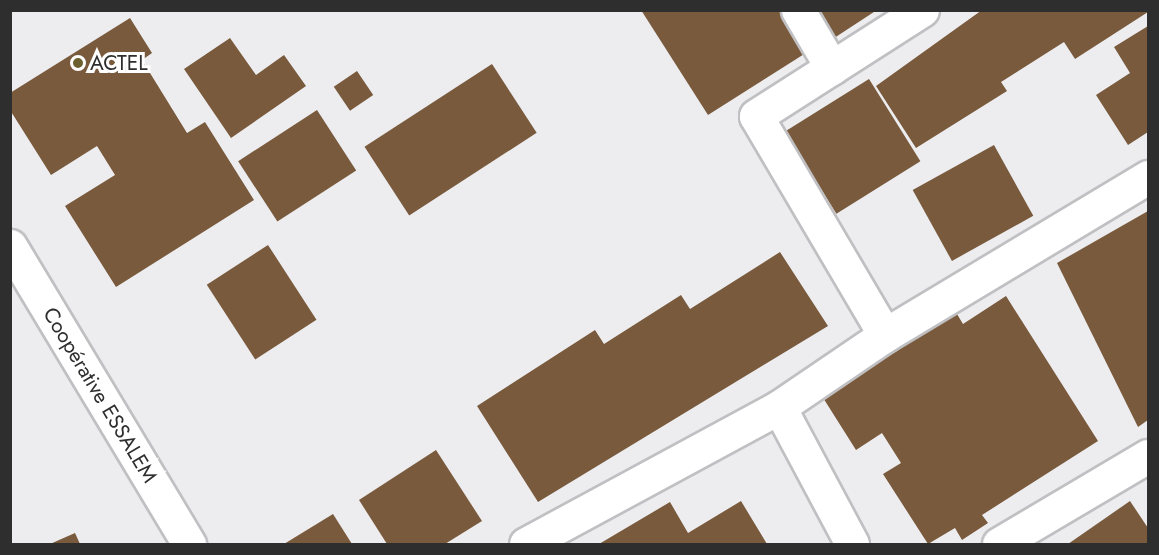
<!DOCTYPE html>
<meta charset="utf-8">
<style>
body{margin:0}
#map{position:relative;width:1159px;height:555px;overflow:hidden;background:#ededf0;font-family:Jost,sans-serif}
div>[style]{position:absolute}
.building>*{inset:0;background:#795a3c;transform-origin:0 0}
.roads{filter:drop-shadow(2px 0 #c0c0c3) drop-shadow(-2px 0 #c0c0c3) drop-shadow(0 2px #c0c0c3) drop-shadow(0 -2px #c0c0c3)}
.minor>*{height:33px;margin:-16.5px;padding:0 16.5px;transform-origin:16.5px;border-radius:16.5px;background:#fff}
.dots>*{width:16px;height:16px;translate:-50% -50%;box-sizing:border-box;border:3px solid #fff;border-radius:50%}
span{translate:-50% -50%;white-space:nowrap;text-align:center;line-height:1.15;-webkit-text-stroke:6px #fff;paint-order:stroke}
.poi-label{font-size:21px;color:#2e2e2f}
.left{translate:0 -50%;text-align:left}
.street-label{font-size:21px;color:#2e2e2f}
.frame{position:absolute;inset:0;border:12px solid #2e2e2f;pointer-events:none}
</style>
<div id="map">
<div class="building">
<i style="clip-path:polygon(641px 10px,783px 10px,809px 51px,708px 115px)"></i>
<i style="clip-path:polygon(808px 10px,877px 10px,828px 42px)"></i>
<i style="clip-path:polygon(982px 10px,1148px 10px,1148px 12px,1075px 59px,1064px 42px,1001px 82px,1007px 91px,916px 148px,876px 86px)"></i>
<i style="clip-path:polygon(130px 18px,152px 53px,142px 60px,187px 133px,205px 122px,254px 200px,116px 287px,65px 206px,115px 175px,97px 146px,51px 175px,10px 110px,10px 93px)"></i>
<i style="clip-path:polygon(1148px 26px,1148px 132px,1128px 145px,1096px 95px,1130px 73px,1114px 47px)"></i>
<i style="clip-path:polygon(230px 38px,256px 75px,284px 55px,306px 86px,231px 138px,184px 69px)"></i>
<i style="left:492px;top:64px;width:82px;height:152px;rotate:57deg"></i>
<i style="left:357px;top:71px;width:29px;height:28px;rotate:56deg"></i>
<i style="left:869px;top:79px;width:97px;height:99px;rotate:58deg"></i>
<i style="left:317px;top:110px;width:72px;height:94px;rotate:57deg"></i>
<i style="left:994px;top:145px;width:81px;height:93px;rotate:61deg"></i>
<i style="clip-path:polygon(1148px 211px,1148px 420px,1138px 427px,1057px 263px)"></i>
<i style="left:268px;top:245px;width:89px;height:73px;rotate:57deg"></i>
<i style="clip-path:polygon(780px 252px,828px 326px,538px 502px,477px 406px,595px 330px,604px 344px,681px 295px,690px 309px)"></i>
<i style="clip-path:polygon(1006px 296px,1098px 441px,982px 515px,988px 523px,962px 540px,955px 528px,928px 544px,883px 474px,901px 463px,882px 433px,856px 450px,820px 393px,954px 309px,963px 324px)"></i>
<i style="clip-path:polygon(436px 450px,482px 521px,445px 544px,387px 544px,359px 500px)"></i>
<i style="clip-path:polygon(741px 501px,767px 544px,599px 544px,670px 502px,688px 533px)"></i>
<i style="clip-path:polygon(1130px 501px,1148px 528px,1148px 544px,1068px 544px)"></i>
<i style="clip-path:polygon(333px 514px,352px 544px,284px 544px)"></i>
<i style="clip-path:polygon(75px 533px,80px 544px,50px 544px)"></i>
</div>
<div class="roads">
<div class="minor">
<i style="left:798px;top:10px;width:67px;rotate:59.6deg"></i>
<i style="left:10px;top:246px;width:348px;rotate:59deg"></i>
<i style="left:885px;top:335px;width:254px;rotate:-120.5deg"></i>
<i style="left:756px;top:116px;width:197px;rotate:-32.6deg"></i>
<i style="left:779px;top:407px;width:155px;rotate:61.9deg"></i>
<i style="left:526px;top:544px;width:288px;rotate:-28.4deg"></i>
<i style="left:779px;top:407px;width:128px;rotate:-34.2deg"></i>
<i style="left:885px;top:335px;width:307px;rotate:-31deg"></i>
<i style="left:999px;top:544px;width:173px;rotate:-30.6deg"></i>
</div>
</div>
<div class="dots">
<i style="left:78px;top:63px;background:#6c612e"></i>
</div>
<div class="poi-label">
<span class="left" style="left:90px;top:63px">ACTEL</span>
</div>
<div class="street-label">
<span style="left:100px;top:395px;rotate:59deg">Coopérative ESSALEM</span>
</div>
<div class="frame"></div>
</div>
